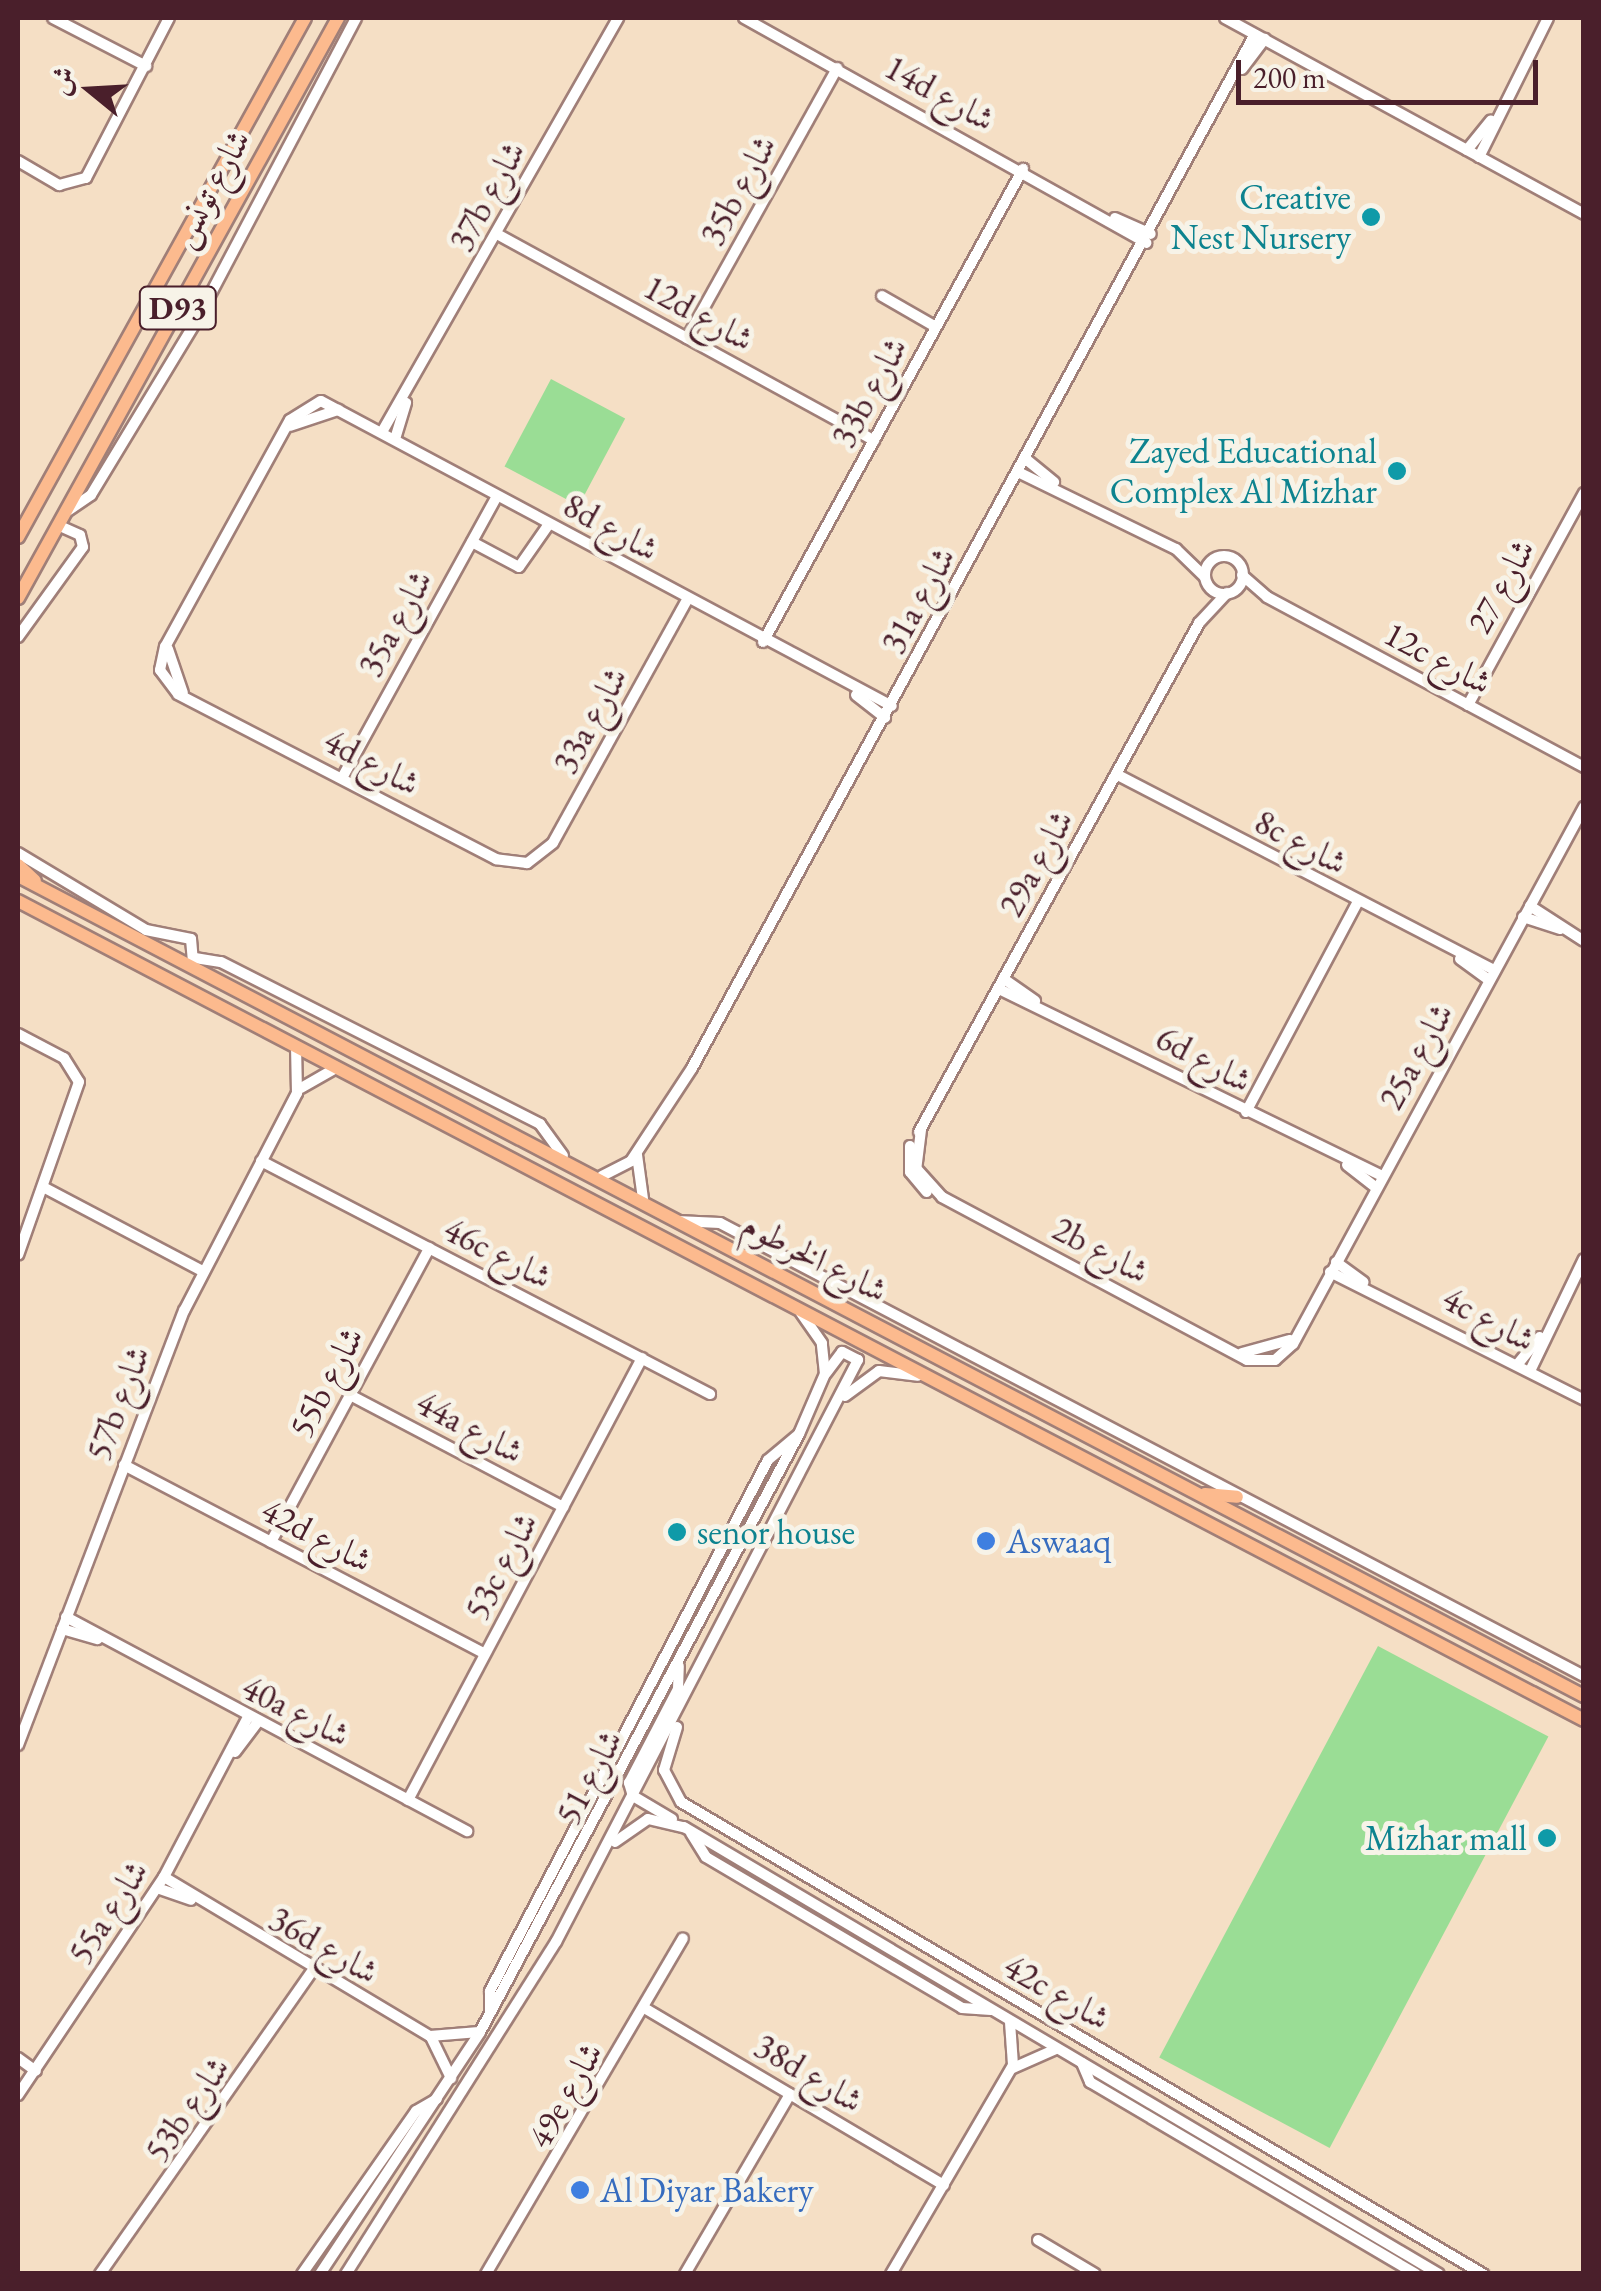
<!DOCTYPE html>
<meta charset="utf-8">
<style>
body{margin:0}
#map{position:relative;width:1601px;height:2291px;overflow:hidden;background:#f5dfc5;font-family:"EB Garamond",Amiri,serif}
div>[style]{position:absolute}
.green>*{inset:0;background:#9add95;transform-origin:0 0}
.roads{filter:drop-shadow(2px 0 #a07f78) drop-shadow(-2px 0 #a07f78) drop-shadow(0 2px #a07f78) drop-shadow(0 -2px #a07f78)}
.minor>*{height:10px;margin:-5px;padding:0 5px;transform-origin:5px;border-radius:5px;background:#fff}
.minor>.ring{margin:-5px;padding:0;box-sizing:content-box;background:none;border:10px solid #fff;border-radius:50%}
.major>*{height:12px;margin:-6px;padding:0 6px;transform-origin:6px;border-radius:6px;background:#fcba8e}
.dots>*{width:28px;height:28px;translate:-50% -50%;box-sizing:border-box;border:5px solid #f7f3e8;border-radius:50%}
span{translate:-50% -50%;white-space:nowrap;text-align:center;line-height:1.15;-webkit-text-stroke:10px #f7f3e8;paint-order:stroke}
.shield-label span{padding:2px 8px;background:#f7f3e8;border:2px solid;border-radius:8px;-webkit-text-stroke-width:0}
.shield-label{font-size:32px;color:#4a1f2b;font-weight:700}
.street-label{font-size:35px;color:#4a1f2b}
.culture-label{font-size:35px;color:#0d838f}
.right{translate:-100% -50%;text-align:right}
.left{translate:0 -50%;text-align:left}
.shop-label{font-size:35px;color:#366cbe}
.frame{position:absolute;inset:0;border:20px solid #4a1f2b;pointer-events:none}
.north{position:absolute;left:40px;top:40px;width:100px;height:100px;-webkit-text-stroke:8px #f7f3e8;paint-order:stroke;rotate:288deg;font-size:28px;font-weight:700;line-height:40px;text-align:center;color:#4a1f2b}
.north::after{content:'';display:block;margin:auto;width:35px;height:45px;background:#4a1f2b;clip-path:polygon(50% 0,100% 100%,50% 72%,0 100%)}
.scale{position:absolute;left:1236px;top:60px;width:302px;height:45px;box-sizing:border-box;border:5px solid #4a1f2b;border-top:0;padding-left:12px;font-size:30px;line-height:35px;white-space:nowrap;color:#4a1f2b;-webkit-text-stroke:8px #f7f3e8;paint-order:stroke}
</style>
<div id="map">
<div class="green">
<i style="left:551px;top:379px;width:84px;height:99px;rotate:28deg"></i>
<i style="left:1378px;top:1646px;width:193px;height:466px;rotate:28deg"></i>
</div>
<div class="roads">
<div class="minor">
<i style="left:53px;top:18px;width:105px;rotate:27.3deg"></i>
<i style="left:744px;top:18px;width:461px;rotate:29.2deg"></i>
<i style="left:1225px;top:18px;width:409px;rotate:28.6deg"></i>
<i style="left:1242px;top:69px;width:38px;rotate:-53deg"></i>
<i style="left:1467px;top:150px;width:38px;rotate:-51deg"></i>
<i style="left:1479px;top:157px;width:155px;rotate:-63.6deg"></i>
<i style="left:18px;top:161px;width:48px;rotate:30.3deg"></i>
<i style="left:59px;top:185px;width:28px;rotate:-15deg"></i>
<i style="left:86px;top:178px;width:180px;rotate:-62.6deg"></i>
<i style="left:1115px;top:218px;width:39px;rotate:24deg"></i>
<i style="left:497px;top:234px;width:430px;rotate:28.7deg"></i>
<i style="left:882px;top:296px;width:62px;rotate:29.9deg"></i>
<i style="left:687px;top:338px;width:309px;rotate:-60.9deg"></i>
<i style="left:290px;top:426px;width:51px;rotate:-18.4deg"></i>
<i style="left:382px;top:432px;width:477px;rotate:-60.3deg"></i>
<i style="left:395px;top:439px;width:38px;rotate:-73deg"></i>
<i style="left:1027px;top:460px;width:35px;rotate:39deg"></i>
<i style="left:1020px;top:473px;width:174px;rotate:26deg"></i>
<i style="left:1176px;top:549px;width:40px;rotate:44deg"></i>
<i style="left:66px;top:512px;width:30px;rotate:-34deg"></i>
<i style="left:91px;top:495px;width:207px;rotate:-58.8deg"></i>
<i style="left:198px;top:318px;width:339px;rotate:-62.2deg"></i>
<i style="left:472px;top:542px;width:53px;rotate:28deg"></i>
<i style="left:519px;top:567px;width:52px;rotate:-55.1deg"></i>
<i class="ring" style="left:1205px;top:556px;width:28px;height:28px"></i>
<i style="left:1242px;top:575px;width:33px;rotate:41deg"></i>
<i style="left:1267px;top:597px;width:360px;rotate:28.2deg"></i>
<i style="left:687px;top:600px;width:277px;rotate:118.9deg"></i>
<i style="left:553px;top:843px;width:33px;rotate:142deg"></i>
<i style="left:527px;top:863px;width:31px;rotate:-173deg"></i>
<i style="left:496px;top:859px;width:358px;rotate:-152.6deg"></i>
<i style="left:178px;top:694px;width:30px;rotate:-127deg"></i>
<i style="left:160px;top:670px;width:24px;rotate:-78deg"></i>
<i style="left:165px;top:647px;width:259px;rotate:-61.2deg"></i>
<i style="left:290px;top:420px;width:36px;rotate:-32deg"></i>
<i style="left:321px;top:401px;width:647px;rotate:28.11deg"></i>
<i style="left:18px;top:637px;width:111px;rotate:-54.2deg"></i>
<i style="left:83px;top:547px;width:12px;rotate:-104deg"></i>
<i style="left:80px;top:535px;width:24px;rotate:-156deg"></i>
<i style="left:763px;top:642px;width:540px;rotate:-61.2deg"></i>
<i style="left:168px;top:649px;width:46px;rotate:71.2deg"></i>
<i style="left:856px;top:695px;width:37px;rotate:38deg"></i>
<i style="left:1468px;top:705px;width:242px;rotate:-61.3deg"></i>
<i style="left:1116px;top:774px;width:426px;rotate:27.4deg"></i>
<i style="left:342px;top:778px;width:322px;rotate:-61.2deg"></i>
<i style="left:18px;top:853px;width:149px;rotate:31deg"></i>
<i style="left:146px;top:930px;width:46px;rotate:11.3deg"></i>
<i style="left:191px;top:939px;width:22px;rotate:85deg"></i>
<i style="left:1530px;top:906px;width:64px;rotate:32.9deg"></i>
<i style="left:1523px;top:917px;width:39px;rotate:18deg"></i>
<i style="left:195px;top:958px;width:26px;rotate:9deg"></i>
<i style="left:221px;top:962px;width:358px;rotate:26.9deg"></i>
<i style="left:540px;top:1124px;width:39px;rotate:54deg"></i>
<i style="left:1460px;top:959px;width:36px;rotate:36deg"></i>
<i style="left:1004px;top:979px;width:38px;rotate:35deg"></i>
<i style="left:999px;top:989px;width:427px;rotate:26deg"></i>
<i style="left:18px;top:1034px;width:52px;rotate:27.6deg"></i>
<i style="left:64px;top:1058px;width:28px;rotate:58deg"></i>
<i style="left:79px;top:1082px;width:183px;rotate:109.4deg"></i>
<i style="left:301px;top:1088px;width:40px;rotate:-29.7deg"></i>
<i style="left:1246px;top:1112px;width:237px;rotate:-62deg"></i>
<i style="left:921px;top:1130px;width:38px;rotate:97deg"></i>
<i style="left:916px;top:1168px;width:39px;rotate:48deg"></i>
<i style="left:942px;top:1197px;width:346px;rotate:28.1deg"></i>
<i style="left:1247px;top:1360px;width:28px"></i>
<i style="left:1275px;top:1360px;width:24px;rotate:-42deg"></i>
<i style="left:1293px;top:1344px;width:611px;rotate:-61.55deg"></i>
<i style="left:919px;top:1132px;width:581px;rotate:-61.18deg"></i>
<i style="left:1199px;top:623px;width:41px;rotate:-47deg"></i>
<i style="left:910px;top:1146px;width:26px;rotate:90deg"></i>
<i style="left:910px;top:1172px;width:26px;rotate:50deg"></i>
<i style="left:637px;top:1155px;width:44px;rotate:82.2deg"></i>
<i style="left:261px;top:1161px;width:506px;rotate:27.43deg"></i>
<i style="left:1347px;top:1165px;width:37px;rotate:38deg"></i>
<i style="left:602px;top:1176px;width:33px;rotate:-27deg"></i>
<i style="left:631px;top:1161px;width:111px;rotate:-56.7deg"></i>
<i style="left:692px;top:1068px;width:1177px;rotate:-61.43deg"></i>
<i style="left:43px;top:1187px;width:180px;rotate:27.8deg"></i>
<i style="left:677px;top:1221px;width:43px;rotate:2.7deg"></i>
<i style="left:720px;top:1223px;width:976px;rotate:27.67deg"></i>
<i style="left:1336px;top:1262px;width:34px;rotate:36deg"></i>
<i style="left:1330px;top:1272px;width:284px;rotate:26.7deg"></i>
<i style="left:1242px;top:1353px;width:50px;rotate:-15.2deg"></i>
<i style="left:1517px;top:1365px;width:36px;rotate:-51deg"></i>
<i style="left:1530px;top:1371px;width:124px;rotate:-64.3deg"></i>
<i style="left:350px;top:1395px;width:241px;rotate:27.7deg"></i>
<i style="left:845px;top:1396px;width:42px;rotate:-36.3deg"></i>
<i style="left:879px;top:1371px;width:39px;rotate:7deg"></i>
<i style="left:124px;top:1465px;width:407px;rotate:27.6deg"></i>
<i style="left:271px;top:1542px;width:334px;rotate:-61.7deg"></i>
<i style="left:66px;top:1617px;width:455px;rotate:28.1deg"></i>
<i style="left:62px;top:1629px;width:37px;rotate:16deg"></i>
<i style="left:677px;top:1727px;width:45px;rotate:106.8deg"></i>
<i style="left:664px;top:1770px;width:36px;rotate:62deg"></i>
<i style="left:681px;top:1802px;width:931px;rotate:30.48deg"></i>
<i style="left:18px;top:1745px;width:465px;rotate:-69.1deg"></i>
<i style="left:184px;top:1311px;width:246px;rotate:-62.6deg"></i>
<i style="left:297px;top:1093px;width:46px;rotate:-91.2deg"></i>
<i style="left:235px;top:1752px;width:38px;rotate:-53deg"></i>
<i style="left:408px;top:1800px;width:500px;rotate:-62.1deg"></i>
<i style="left:672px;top:1819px;width:45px;rotate:-149.5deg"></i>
<i style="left:633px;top:1796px;width:14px;rotate:-107deg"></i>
<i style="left:629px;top:1783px;width:106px;rotate:-62.5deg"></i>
<i style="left:678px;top:1689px;width:23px;rotate:-88deg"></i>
<i style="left:691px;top:1833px;width:28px;rotate:58deg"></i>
<i style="left:706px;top:1857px;width:297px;rotate:30.5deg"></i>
<i style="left:962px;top:2008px;width:29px;rotate:4deg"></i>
<i style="left:615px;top:1842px;width:40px;rotate:-34.9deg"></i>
<i style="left:648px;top:1819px;width:37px;rotate:13deg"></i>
<i style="left:684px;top:1827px;width:877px;rotate:30.63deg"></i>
<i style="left:164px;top:1877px;width:310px;rotate:30.9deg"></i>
<i style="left:430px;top:2036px;width:49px;rotate:-4.7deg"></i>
<i style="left:157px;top:1888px;width:36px;rotate:19deg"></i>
<i style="left:646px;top:2009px;width:346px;rotate:30.6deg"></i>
<i style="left:490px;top:2013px;width:22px;rotate:-90deg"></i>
<i style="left:490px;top:1991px;width:599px;rotate:-62.37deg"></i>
<i style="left:768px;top:1460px;width:39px;rotate:-40deg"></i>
<i style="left:431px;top:2037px;width:46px;rotate:64deg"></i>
<i style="left:18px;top:2058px;width:22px;rotate:36deg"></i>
<i style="left:1082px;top:2063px;width:21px;rotate:67deg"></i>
<i style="left:1090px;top:2082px;width:378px;rotate:30.5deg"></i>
<i style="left:1013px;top:2068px;width:47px;rotate:-23.8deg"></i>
<i style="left:18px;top:2095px;width:262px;rotate:-56.2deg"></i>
<i style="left:164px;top:1877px;width:181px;rotate:-62.3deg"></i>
<i style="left:1038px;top:2240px;width:66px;rotate:30.8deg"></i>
<i style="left:100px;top:2274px;width:370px;rotate:-55deg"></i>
<i style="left:302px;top:2274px;width:199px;rotate:-55deg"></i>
<i style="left:416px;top:2111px;width:24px;rotate:-30deg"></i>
<i style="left:320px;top:2274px;width:290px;rotate:-56.5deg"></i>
<i style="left:480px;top:2032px;width:678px;rotate:-61.92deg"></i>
<i style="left:799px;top:1434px;width:65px;rotate:-66.6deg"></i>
<i style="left:825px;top:1374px;width:31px;rotate:-96deg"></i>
<i style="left:822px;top:1343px;width:37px;rotate:-125deg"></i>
<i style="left:346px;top:2274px;width:393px;rotate:-57.7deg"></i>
<i style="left:556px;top:1942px;width:656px;rotate:-62.58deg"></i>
<i style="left:858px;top:1360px;width:18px;rotate:-153deg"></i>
<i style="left:842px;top:1352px;width:26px;rotate:127deg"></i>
<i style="left:486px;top:2274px;width:389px;rotate:-59.6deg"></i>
<i style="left:685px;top:2274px;width:208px;rotate:-59.7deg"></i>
<i style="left:891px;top:2274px;width:242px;rotate:-59.7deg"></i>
<i style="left:1013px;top:2065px;width:43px;rotate:-94deg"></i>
</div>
<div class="major">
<i style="left:18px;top:537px;width:593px;rotate:-61.06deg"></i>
<i style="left:18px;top:598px;width:662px;rotate:-61.11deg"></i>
<i style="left:18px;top:865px;width:23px;rotate:43deg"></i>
<i style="left:18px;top:876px;width:1768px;rotate:27.64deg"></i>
<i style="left:18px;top:901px;width:1767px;rotate:27.61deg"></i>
<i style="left:1205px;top:1494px;width:32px;rotate:5deg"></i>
</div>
</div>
<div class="dots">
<i style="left:1371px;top:217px;background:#0f9aa8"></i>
<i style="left:1397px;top:471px;background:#0f9aa8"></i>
<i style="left:677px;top:1532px;background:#0f9aa8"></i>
<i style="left:986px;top:1541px;background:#3f7fe0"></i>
<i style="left:1547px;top:1838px;background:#0f9aa8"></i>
<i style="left:580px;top:2190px;background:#3f7fe0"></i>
</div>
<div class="shield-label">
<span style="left:178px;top:308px">D93</span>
</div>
<div class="street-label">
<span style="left:940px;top:93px;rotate:29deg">14d شارع</span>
<span style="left:210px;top:188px;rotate:-61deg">شارع تونس</span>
<span style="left:738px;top:190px;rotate:-61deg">35b شارع</span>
<span style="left:487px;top:196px;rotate:-61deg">37b شارع</span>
<span style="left:699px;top:313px;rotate:29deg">12d شارع</span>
<span style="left:869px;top:392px;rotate:-61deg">33b شارع</span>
<span style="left:611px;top:527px;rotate:29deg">8d شارع</span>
<span style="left:1501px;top:586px;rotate:-61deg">شارع 27</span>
<span style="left:918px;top:600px;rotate:-61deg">31a شارع</span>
<span style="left:395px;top:623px;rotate:-61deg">35a شارع</span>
<span style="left:1438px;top:658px;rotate:28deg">12c شارع</span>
<span style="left:590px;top:720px;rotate:-61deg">33a شارع</span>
<span style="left:372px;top:762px;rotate:28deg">4d شارع</span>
<span style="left:1301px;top:842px;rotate:28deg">8c شارع</span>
<span style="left:1036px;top:863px;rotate:-61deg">29a شارع</span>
<span style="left:1416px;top:1056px;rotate:-61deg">25a شارع</span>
<span style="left:1204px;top:1059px;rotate:28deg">6d شارع</span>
<span style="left:1101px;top:1250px;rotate:28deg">2b شارع</span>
<span style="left:498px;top:1253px;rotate:27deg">46c شارع</span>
<span style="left:815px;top:1257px;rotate:27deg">شارع الخرطوم</span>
<span style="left:1489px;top:1319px;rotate:28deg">4c شارع</span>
<span style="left:326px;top:1382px;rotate:-62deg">55b شارع</span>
<span style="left:118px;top:1403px;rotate:-69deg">57b شارع</span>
<span style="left:470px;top:1427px;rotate:28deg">44a شارع</span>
<span style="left:317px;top:1535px;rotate:28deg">42d شارع</span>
<span style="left:501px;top:1566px;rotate:-62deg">53c شارع</span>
<span style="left:296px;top:1711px;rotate:27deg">40a شارع</span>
<span style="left:589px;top:1777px;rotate:-62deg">شارع 51</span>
<span style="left:108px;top:1912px;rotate:-57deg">55a شارع</span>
<span style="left:324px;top:1945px;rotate:30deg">36d شارع</span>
<span style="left:1057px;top:1992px;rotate:30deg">42c شارع</span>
<span style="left:809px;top:2073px;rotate:31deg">38d شارع</span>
<span style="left:565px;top:2095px;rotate:-60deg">49e شارع</span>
<span style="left:187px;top:2109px;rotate:-55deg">53b شارع</span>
</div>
<div class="culture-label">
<span class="right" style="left:1351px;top:217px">Creative<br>Nest Nursery</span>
<span class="right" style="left:1377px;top:471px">Zayed Educational<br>Complex Al Mizhar</span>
<span class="left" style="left:697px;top:1532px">senor house</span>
<span class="right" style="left:1527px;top:1838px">Mizhar mall</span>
</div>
<div class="shop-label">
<span class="left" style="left:1006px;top:1541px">Aswaaq</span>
<span class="left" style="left:600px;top:2190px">Al Diyar Bakery</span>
</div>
<div class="frame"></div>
<div class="north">ش</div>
<div class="scale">200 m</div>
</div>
